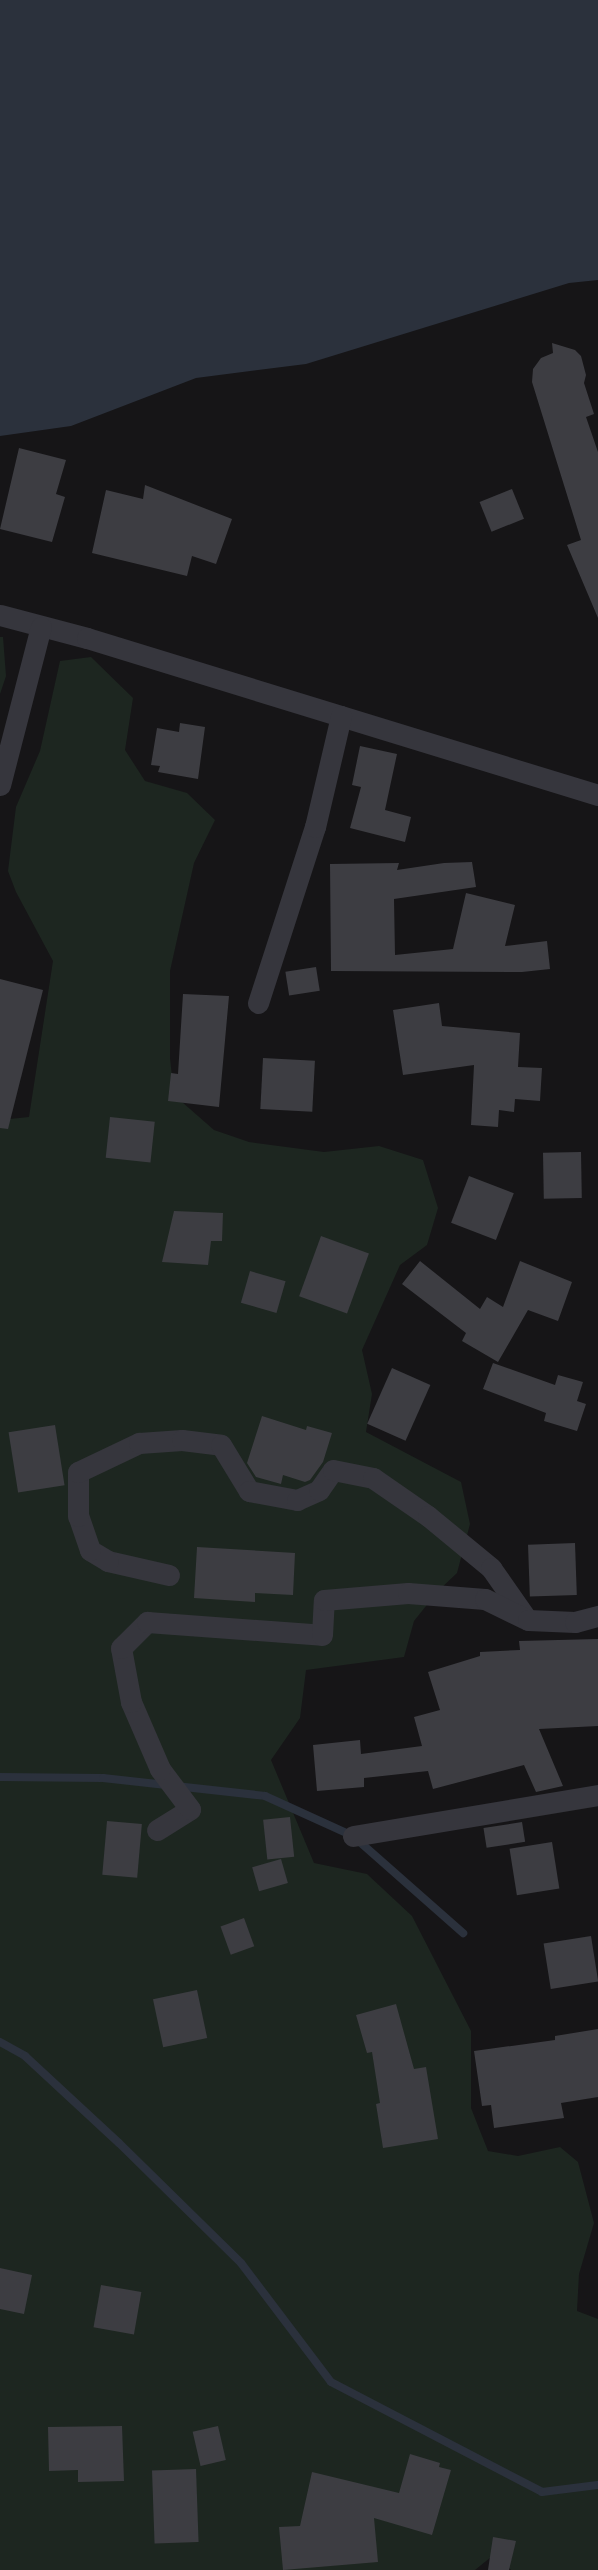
<!DOCTYPE html>
<style>
body{margin:0}
#map{position:relative;width:598px;height:2570px;overflow:hidden;background:#161517;font-family:"Varela Round",sans-serif}
div>[style]{position:absolute}
.green>*{inset:0;background:#1d2620}
.water>*{inset:0;background:#2b313c}
.stream>*{height:8px;margin:-4px;padding:0 4px;transform-origin:4px;border-radius:4px;background:#2b313c}
.building>*{inset:0;background:#3d3d42;transform-origin:0 0}
.minor>*{height:21px;margin:-10.5px;padding:0 10.5px;transform-origin:10.5px;border-radius:10.5px;background:#36363d}
span{translate:-50% -50%;white-space:nowrap;text-align:center;line-height:1.15;-webkit-text-stroke:5px #111012;paint-order:stroke}
</style>
<div id="map">
<div class="green">
<i style="clip-path:polygon(0 637px,3px 637px,6px 676px,0 694px)"></i>
<i style="clip-path:polygon(91px 657px,133px 698px,125px 750px,145px 781px,187px 793px,215px 820px,194px 863px,170px 971px,170px 1058px,174px 1095px,214px 1130px,249px 1142px,324px 1152px,379px 1146px,423px 1160px,438px 1208px,427px 1245px,400px 1265px,362px 1350px,372px 1394px,366px 1432px,461px 1482px,470px 1524px,457px 1573px,438px 1591px,414px 1621px,404px 1657px,306px 1670px,300px 1718px,271px 1760px,314px 1863px,367px 1874px,412px 1916px,471px 2031px,471px 2108px,488px 2151px,518px 2156px,560px 2147px,578px 2162px,594px 2223px,579px 2274px,577px 2311px,598px 2319px,598px 2570px,511px 2570px,496px 2553px,475px 2570px,0 2570px,0 1120px,29px 1117px,53px 961px,16px 892px,8px 871px,16px 807px,40px 751px,60px 661px)"></i>
</div>
<div class="water">
<i style="clip-path:polygon(0 0,598px 0,598px 280px,569px 283px,306px 364px,196px 378px,71px 426px,0 436px)"></i>
</div>
<div class="stream">
<i style="left:0;top:1777px;width:103px;rotate:0.6deg"></i>
<i style="left:103px;top:1778px;width:163px;rotate:6.3deg"></i>
<i style="left:265px;top:1796px;width:97px;rotate:24.4deg"></i>
<i style="left:353px;top:1836px;width:147px;rotate:41.4deg"></i>
<i style="left:0;top:2042px;width:29px;rotate:29deg"></i>
<i style="left:25px;top:2056px;width:128px;rotate:42.8deg"></i>
<i style="left:119px;top:2143px;width:171px;rotate:44.5deg"></i>
<i style="left:241px;top:2263px;width:149px;rotate:52.9deg"></i>
<i style="left:331px;top:2382px;width:238px;rotate:27.5deg"></i>
<i style="left:542px;top:2492px;width:56px;rotate:-7.1deg"></i>
</div>
<div class="building">
<i style="clip-path:polygon(552px 343px,575px 350px,581px 356px,586px 375px,584px 383px,594px 414px,586px 417px,598px 452px,598px 618px,567px 545px,581px 540px,532px 382px,533px 369px,541px 358px,553px 353px)"></i>
<i style="clip-path:polygon(19px 448px,66px 460px,56px 494px,65px 497px,52px 542px,0 529px)"></i>
<i style="clip-path:polygon(145px 485px,232px 519px,216px 564px,192px 556px,187px 576px,92px 553px,106px 490px,143px 499px)"></i>
<i style="left:512px;top:489px;width:32px;height:35px;rotate:68deg"></i>
<i style="clip-path:polygon(180px 723px,205px 727px,198px 779px,158px 772px,160px 766px,151px 765px,157px 728px,179px 732px)"></i>
<i style="clip-path:polygon(360px 746px,397px 754px,385px 810px,411px 817px,405px 842px,350px 828px,361px 787px,352px 785px)"></i>
<i style="clip-path:polygon(472px 862px,476px 887px,394px 899px,395px 955px,453px 949px,466px 893px,515px 905px,505px 946px,547px 941px,550px 969px,522px 972px,331px 971px,330px 864px,399px 863px,397px 870px,444px 863px)"></i>
<i style="left:316px;top:967px;width:24px;height:31px;rotate:81deg"></i>
<i style="clip-path:polygon(0 979px,43px 990px,8px 1129px,0 1128px)"></i>
<i style="clip-path:polygon(183px 994px,229px 996px,219px 1107px,168px 1101px,171px 1073px,178px 1074px)"></i>
<i style="clip-path:polygon(439px 1003px,442px 1026px,520px 1033px,518px 1067px,542px 1068px,540px 1101px,515px 1099px,514px 1112px,499px 1110px,498px 1127px,471px 1125px,474px 1065px,403px 1075px,393px 1010px)"></i>
<i style="left:263px;top:1058px;width:52px;height:51px;rotate:3deg"></i>
<i style="left:110px;top:1117px;width:45px;height:41px;rotate:6deg"></i>
<i style="left:581px;top:1152px;width:46px;height:38px;rotate:89deg"></i>
<i style="left:469px;top:1176px;width:48px;height:50px;rotate:21deg"></i>
<i style="clip-path:polygon(174px 1211px,223px 1213px,222px 1241px,211px 1241px,208px 1265px,162px 1262px)"></i>
<i style="left:321px;top:1236px;width:51px;height:64px;rotate:20deg"></i>
<i style="clip-path:polygon(420px 1261px,480px 1309px,487px 1297px,503px 1307px,520px 1261px,572px 1282px,558px 1321px,528px 1310px,498px 1362px,462px 1341px,466px 1333px,402px 1284px)"></i>
<i style="left:250px;top:1271px;width:37px;height:33px;rotate:16deg"></i>
<i style="clip-path:polygon(493px 1363px,555px 1385px,558px 1375px,583px 1382px,577px 1401px,586px 1404px,577px 1431px,544px 1421px,546px 1413px,483px 1389px)"></i>
<i style="left:392px;top:1368px;width:42px;height:61px;rotate:24deg"></i>
<i style="clip-path:polygon(262px 1416px,306px 1430px,307px 1426px,332px 1433px,323px 1462px,310px 1480px,305px 1482px,283px 1475px,281px 1484px,256px 1477px,247px 1463px)"></i>
<i style="left:55px;top:1425px;width:61px;height:47px;rotate:81deg"></i>
<i style="left:575px;top:1543px;width:52px;height:47px;rotate:88deg"></i>
<i style="clip-path:polygon(197px 1547px,295px 1553px,293px 1595px,255px 1593px,255px 1602px,194px 1598px)"></i>
<i style="clip-path:polygon(598px 1639px,598px 1726px,539px 1729px,563px 1786px,536px 1792px,524px 1765px,433px 1789px,428px 1771px,364px 1778px,364px 1787px,317px 1791px,313px 1745px,360px 1740px,361px 1754px,422px 1746px,414px 1717px,440px 1710px,428px 1672px,480px 1656px,480px 1652px,520px 1650px,519px 1641px)"></i>
<i style="left:290px;top:1817px;width:40px;height:27px;rotate:84deg"></i>
<i style="left:107px;top:1821px;width:35px;height:54px;rotate:5deg"></i>
<i style="left:522px;top:1822px;width:20px;height:39px;rotate:81deg"></i>
<i style="left:552px;top:1842px;width:47px;height:43px;rotate:81deg"></i>
<i style="left:281px;top:1859px;width:25px;height:30px;rotate:74deg"></i>
<i style="left:244px;top:1918px;width:30px;height:25px;rotate:70deg"></i>
<i style="left:591px;top:1936px;width:46px;height:48px;rotate:81deg"></i>
<i style="left:197px;top:1990px;width:49px;height:45px;rotate:78deg"></i>
<i style="clip-path:polygon(396px 2004px,414px 2069px,426px 2067px,438px 2139px,383px 2148px,376px 2104px,380px 2103px,372px 2052px,367px 2053px,356px 2015px)"></i>
<i style="clip-path:polygon(598px 2029px,598px 2097px,561px 2103px,564px 2118px,494px 2128px,491px 2105px,482px 2106px,474px 2051px,555px 2040px,555px 2036px)"></i>
<i style="clip-path:polygon(0 2268px,32px 2275px,24px 2314px,0 2309px)"></i>
<i style="left:101px;top:2285px;width:41px;height:43px;rotate:10deg"></i>
<i style="clip-path:polygon(122px 2426px,124px 2481px,78px 2482px,78px 2470px,49px 2471px,48px 2427px)"></i>
<i style="left:218px;top:2426px;width:35px;height:26px;rotate:77deg"></i>
<i style="clip-path:polygon(410px 2454px,440px 2463px,439px 2467px,451px 2470px,432px 2535px,374px 2518px,378px 2562px,283px 2570px,279px 2527px,300px 2526px,312px 2472px,399px 2493px)"></i>
<i style="left:196px;top:2469px;width:73px;height:44px;rotate:88deg"></i>
<i style="clip-path:polygon(493px 2537px,516px 2541px,509px 2570px,488px 2570px)"></i>
</div>
<div class="minor">
<i style="left:0;top:615px;width:90px;rotate:14.8deg"></i>
<i style="left:87px;top:638px;width:535px;rotate:17.08deg"></i>
<i style="left:0;top:785px;width:163px;rotate:-75.5deg"></i>
<i style="left:258px;top:1003px;width:185px;rotate:-72.1deg"></i>
<i style="left:315px;top:827px;width:114px;rotate:-76.8deg"></i>
<i style="left:169px;top:1575px;width:63px;rotate:-167.1deg"></i>
<i style="left:108px;top:1561px;width:21px;rotate:-149deg"></i>
<i style="left:90px;top:1550px;width:36px;rotate:-109deg"></i>
<i style="left:78px;top:1516px;width:44px;rotate:-90deg"></i>
<i style="left:78px;top:1472px;width:68px;rotate:-25.4deg"></i>
<i style="left:139px;top:1443px;width:43px;rotate:-4deg"></i>
<i style="left:182px;top:1440px;width:39px;rotate:7deg"></i>
<i style="left:221px;top:1445px;width:54px;rotate:58.7deg"></i>
<i style="left:249px;top:1491px;width:49px;rotate:10.6deg"></i>
<i style="left:297px;top:1500px;width:24px;rotate:-24deg"></i>
<i style="left:319px;top:1490px;width:24px;rotate:-55deg"></i>
<i style="left:333px;top:1470px;width:41px;rotate:11.3deg"></i>
<i style="left:373px;top:1478px;width:67px;rotate:34.6deg"></i>
<i style="left:428px;top:1516px;width:82px;rotate:39.5deg"></i>
<i style="left:491px;top:1568px;width:61px;rotate:55deg"></i>
<i style="left:157px;top:1830px;width:39px;rotate:-32deg"></i>
<i style="left:190px;top:1809px;width:50px;rotate:-126.9deg"></i>
<i style="left:160px;top:1769px;width:73px;rotate:-113.4deg"></i>
<i style="left:131px;top:1702px;width:55px;rotate:-100.5deg"></i>
<i style="left:121px;top:1648px;width:37px;rotate:-45deg"></i>
<i style="left:147px;top:1622px;width:175px;rotate:4.2deg"></i>
<i style="left:322px;top:1635px;width:35px;rotate:-87deg"></i>
<i style="left:324px;top:1600px;width:84px;rotate:-4.8deg"></i>
<i style="left:408px;top:1593px;width:77px;rotate:4.5deg"></i>
<i style="left:485px;top:1599px;width:48px;rotate:26deg"></i>
<i style="left:528px;top:1620px;width:47px;rotate:2.4deg"></i>
<i style="left:575px;top:1622px;width:24px;rotate:-15deg"></i>
<i style="left:353px;top:1836px;width:248px;rotate:-9.5deg"></i>
</div>
</div>
